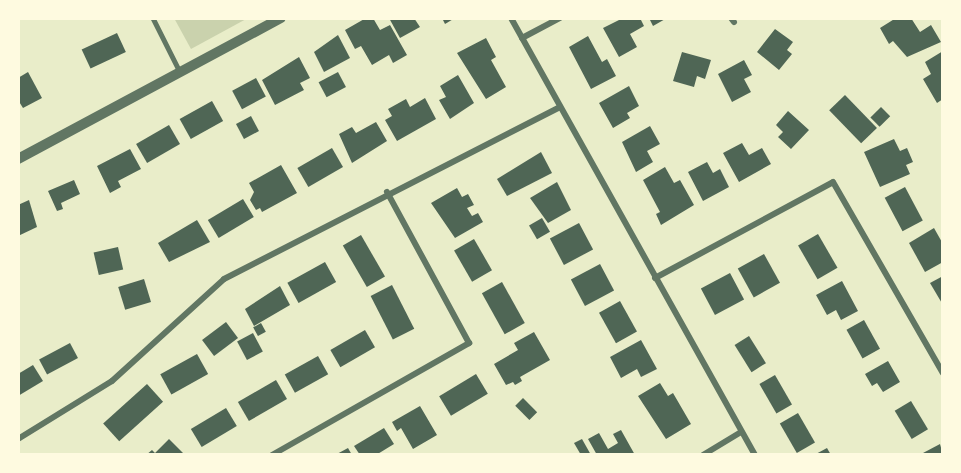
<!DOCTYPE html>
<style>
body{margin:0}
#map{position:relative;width:961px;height:473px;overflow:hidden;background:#e9edc9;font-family:Cabin,sans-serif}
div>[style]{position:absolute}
.green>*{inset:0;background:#cad2ad}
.building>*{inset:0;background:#4f6655;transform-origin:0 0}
.service>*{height:4.5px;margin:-2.25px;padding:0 2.25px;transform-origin:2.25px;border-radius:2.25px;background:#617663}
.minor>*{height:6px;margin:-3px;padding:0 3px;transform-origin:3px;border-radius:3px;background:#617663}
.tertiary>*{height:10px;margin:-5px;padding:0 5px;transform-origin:5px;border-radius:5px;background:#617663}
span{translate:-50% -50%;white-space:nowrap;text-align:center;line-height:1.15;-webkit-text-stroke:4.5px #fefae0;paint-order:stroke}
.frame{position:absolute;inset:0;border:20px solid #fefae0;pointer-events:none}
</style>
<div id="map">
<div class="green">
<i style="clip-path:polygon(174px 18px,248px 18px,191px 49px)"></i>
</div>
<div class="building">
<i style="clip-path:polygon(366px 18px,373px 18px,380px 30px,390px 25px,407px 55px,393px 63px,389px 55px,372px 65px,361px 46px,355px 49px,345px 30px)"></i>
<i style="clip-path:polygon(389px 18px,414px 18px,420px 27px,400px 38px)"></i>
<i style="clip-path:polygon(442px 18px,455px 18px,445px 24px)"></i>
<i style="clip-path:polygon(623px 18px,640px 18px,644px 26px,630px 34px,637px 47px,619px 57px,603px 28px)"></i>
<i style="clip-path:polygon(649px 18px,667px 18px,653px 26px)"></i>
<i style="clip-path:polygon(896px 18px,911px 18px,920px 32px,931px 25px,941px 42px,907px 57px,893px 41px,889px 44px,880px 28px)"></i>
<i style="clip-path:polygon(775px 29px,793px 42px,787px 50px,792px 54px,779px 70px,757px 52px)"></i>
<i style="left:117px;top:33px;width:21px;height:39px;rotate:65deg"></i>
<i style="clip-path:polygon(338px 35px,350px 58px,324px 72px,314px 52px)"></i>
<i style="clip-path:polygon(588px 36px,602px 62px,607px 59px,616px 76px,591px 89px,569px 47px)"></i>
<i style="clip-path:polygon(486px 38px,496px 57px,491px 60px,506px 87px,486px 99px,457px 53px)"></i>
<i style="clip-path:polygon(943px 51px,943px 99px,937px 103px,923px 79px,931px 74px,925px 62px)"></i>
<i style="clip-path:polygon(682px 52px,711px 60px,705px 79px,697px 76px,694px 87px,673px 81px)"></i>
<i style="clip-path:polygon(299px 57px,310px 78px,300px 83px,304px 90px,275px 105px,262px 80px)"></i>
<i style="clip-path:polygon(744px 60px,752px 75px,744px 79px,751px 92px,732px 102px,718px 74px)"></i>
<i style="clip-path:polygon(28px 72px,42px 98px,23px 108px,18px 100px,18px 78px)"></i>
<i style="left:338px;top:72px;width:17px;height:22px;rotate:62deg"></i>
<i style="clip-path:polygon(458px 75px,474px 103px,450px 119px,439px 100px,446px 97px,440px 86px)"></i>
<i style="left:256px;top:78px;width:21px;height:27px;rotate:62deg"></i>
<i style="clip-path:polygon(629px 86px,639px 106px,627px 113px,630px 118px,613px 128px,599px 103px)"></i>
<i style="left:845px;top:95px;width:46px;height:22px;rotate:46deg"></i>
<i style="clip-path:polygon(425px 98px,436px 119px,397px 141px,385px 120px,392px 116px,388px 109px,406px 99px,410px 107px)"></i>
<i style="left:212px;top:101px;width:23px;height:37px;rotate:61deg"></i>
<i style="left:881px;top:107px;width:13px;height:15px;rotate:45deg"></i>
<i style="clip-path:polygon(788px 111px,809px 130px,791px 149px,778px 137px,783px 132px,776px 125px)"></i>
<i style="left:251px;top:116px;width:17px;height:17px;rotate:62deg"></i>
<i style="clip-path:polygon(376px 122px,387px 141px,352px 163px,339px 134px,352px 127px,356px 133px)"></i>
<i style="left:169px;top:125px;width:22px;height:38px;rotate:60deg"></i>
<i style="clip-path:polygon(650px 126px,660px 144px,647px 151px,653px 162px,636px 172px,622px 142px)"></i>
<i style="clip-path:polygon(894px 139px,900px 151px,907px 148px,913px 162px,906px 165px,910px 174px,880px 187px,864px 152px)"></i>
<i style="clip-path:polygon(742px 143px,749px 155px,762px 148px,771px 164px,739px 182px,723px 153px)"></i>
<i style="left:332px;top:148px;width:22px;height:40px;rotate:60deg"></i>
<i style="clip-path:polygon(130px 149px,141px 169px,118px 181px,121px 187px,110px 193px,97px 166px)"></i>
<i style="clip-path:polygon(541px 152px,552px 173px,507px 196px,497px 179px)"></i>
<i style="clip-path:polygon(707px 162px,713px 173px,720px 169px,729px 187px,703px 201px,688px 172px)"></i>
<i style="clip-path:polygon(281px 165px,297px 193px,262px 212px,260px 208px,256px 210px,250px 200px,254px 192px,249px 183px)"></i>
<i style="clip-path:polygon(665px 167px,674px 183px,680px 180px,694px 205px,661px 225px,656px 214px,660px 212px,643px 180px)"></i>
<i style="clip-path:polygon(74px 180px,80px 194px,61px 203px,63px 209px,57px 211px,48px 191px)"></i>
<i style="clip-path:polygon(557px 182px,571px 210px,548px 223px,530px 198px)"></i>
<i style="left:905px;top:187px;width:38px;height:23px;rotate:62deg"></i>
<i style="clip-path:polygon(457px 188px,462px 197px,468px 194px,474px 205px,467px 208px,472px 216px,478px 213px,483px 222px,455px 238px,431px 203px)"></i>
<i style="left:243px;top:199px;width:21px;height:41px;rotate:59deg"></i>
<i style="clip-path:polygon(29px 200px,37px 227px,18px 236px,18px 205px)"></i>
<i style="left:542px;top:218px;width:16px;height:15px;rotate:60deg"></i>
<i style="clip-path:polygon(197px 220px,210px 242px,169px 262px,158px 243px)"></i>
<i style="left:579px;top:223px;width:30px;height:33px;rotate:62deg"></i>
<i style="clip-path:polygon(934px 228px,943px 244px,943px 262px,925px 272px,909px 243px)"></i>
<i style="left:818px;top:234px;width:39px;height:23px;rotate:60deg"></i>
<i style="left:361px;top:235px;width:48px;height:21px;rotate:60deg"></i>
<i style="left:474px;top:239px;width:36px;height:23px;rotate:60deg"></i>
<i style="left:118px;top:247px;width:23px;height:25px;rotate:77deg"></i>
<i style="left:764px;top:254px;width:33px;height:30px;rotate:61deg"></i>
<i style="left:325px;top:262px;width:23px;height:43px;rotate:61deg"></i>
<i style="left:600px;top:264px;width:30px;height:33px;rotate:62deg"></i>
<i style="left:730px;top:273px;width:30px;height:33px;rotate:62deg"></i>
<i style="clip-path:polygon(943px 276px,943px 305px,930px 283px)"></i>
<i style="left:144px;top:279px;width:24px;height:27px;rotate:73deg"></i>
<i style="clip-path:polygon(842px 281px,858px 311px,841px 320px,836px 310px,827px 315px,816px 295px)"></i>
<i style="left:502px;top:282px;width:47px;height:23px;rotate:61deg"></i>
<i style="left:392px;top:285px;width:49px;height:24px;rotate:63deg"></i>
<i style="clip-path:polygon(280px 286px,290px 305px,254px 326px,245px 309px)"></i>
<i style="left:620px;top:301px;width:35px;height:24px;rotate:61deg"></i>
<i style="left:864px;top:320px;width:33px;height:20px;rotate:61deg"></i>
<i style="left:226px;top:322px;width:20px;height:30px;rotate:53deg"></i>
<i style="left:261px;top:323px;width:10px;height:9px;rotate:61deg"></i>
<i style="left:365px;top:330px;width:20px;height:40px;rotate:60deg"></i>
<i style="clip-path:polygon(534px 332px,550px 360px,520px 377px,522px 381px,515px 385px,513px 382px,506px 385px,494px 364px,518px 350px,514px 343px)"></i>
<i style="left:253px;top:333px;width:21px;height:18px;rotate:62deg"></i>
<i style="left:749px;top:336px;width:32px;height:17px;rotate:58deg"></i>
<i style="clip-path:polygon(641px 340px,657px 369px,641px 377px,637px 369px,621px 378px,610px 357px)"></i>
<i style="left:70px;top:343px;width:17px;height:35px;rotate:62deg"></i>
<i style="left:197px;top:354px;width:23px;height:42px;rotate:61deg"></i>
<i style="left:318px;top:356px;width:21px;height:38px;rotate:61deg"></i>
<i style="clip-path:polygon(888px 361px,900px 382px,883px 392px,877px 383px,872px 386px,865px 374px)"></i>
<i style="clip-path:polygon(33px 365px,43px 381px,18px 396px,18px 374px)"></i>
<i style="left:476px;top:374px;width:23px;height:43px;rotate:59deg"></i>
<i style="left:775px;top:375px;width:34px;height:18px;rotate:60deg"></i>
<i style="left:276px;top:380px;width:22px;height:44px;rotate:60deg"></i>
<i style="clip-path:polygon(660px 383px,668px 396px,673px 393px,691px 424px,666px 439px,638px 396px)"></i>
<i style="left:147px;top:384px;width:24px;height:59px;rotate:48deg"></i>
<i style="left:523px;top:398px;width:20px;height:11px;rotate:45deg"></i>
<i style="left:911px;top:401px;width:33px;height:19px;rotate:59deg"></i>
<i style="clip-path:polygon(420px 406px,437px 435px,413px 449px,401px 428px,397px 431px,392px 422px)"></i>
<i style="left:226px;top:408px;width:21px;height:41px;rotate:59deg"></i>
<i style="left:798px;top:413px;width:34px;height:21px;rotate:60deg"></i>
<i style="clip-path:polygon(384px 428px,394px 444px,376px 455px,360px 455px,354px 446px)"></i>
<i style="clip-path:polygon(621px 430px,635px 455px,597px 455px,588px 439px,599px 433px,608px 449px,618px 443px,613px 434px)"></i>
<i style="clip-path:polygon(169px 439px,185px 455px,146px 455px,152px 450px,155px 453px)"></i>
<i style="clip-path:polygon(582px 439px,591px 455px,581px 455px,574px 443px)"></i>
<i style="clip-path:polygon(940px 444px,943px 455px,925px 455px,923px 453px)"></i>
<i style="clip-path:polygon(348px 448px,352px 455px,335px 455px)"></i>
<i style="clip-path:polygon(827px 448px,831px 455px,814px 455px)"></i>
</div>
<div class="service">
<i style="left:153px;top:18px;width:60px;rotate:63.4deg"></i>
</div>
<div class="minor">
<i style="left:511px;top:18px;width:501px;rotate:60.82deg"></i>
<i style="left:731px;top:18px;width:5px;rotate:53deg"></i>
<i style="left:522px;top:38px;width:43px;rotate:-27.8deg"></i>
<i style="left:655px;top:278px;width:202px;rotate:-28.3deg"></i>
<i style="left:833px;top:182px;width:220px;rotate:60.1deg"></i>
<i style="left:18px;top:439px;width:110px;rotate:-31.7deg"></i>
<i style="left:112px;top:381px;width:151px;rotate:-42.3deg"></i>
<i style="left:224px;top:279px;width:377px;rotate:-27.1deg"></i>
<i style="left:272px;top:455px;width:227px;rotate:-29.6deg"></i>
<i style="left:469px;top:343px;width:172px;rotate:-118.5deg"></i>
<i style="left:703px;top:455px;width:44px;rotate:-31.2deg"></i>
</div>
<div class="tertiary">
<i style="left:18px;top:159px;width:298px;rotate:-28.2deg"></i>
</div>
<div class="frame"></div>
</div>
